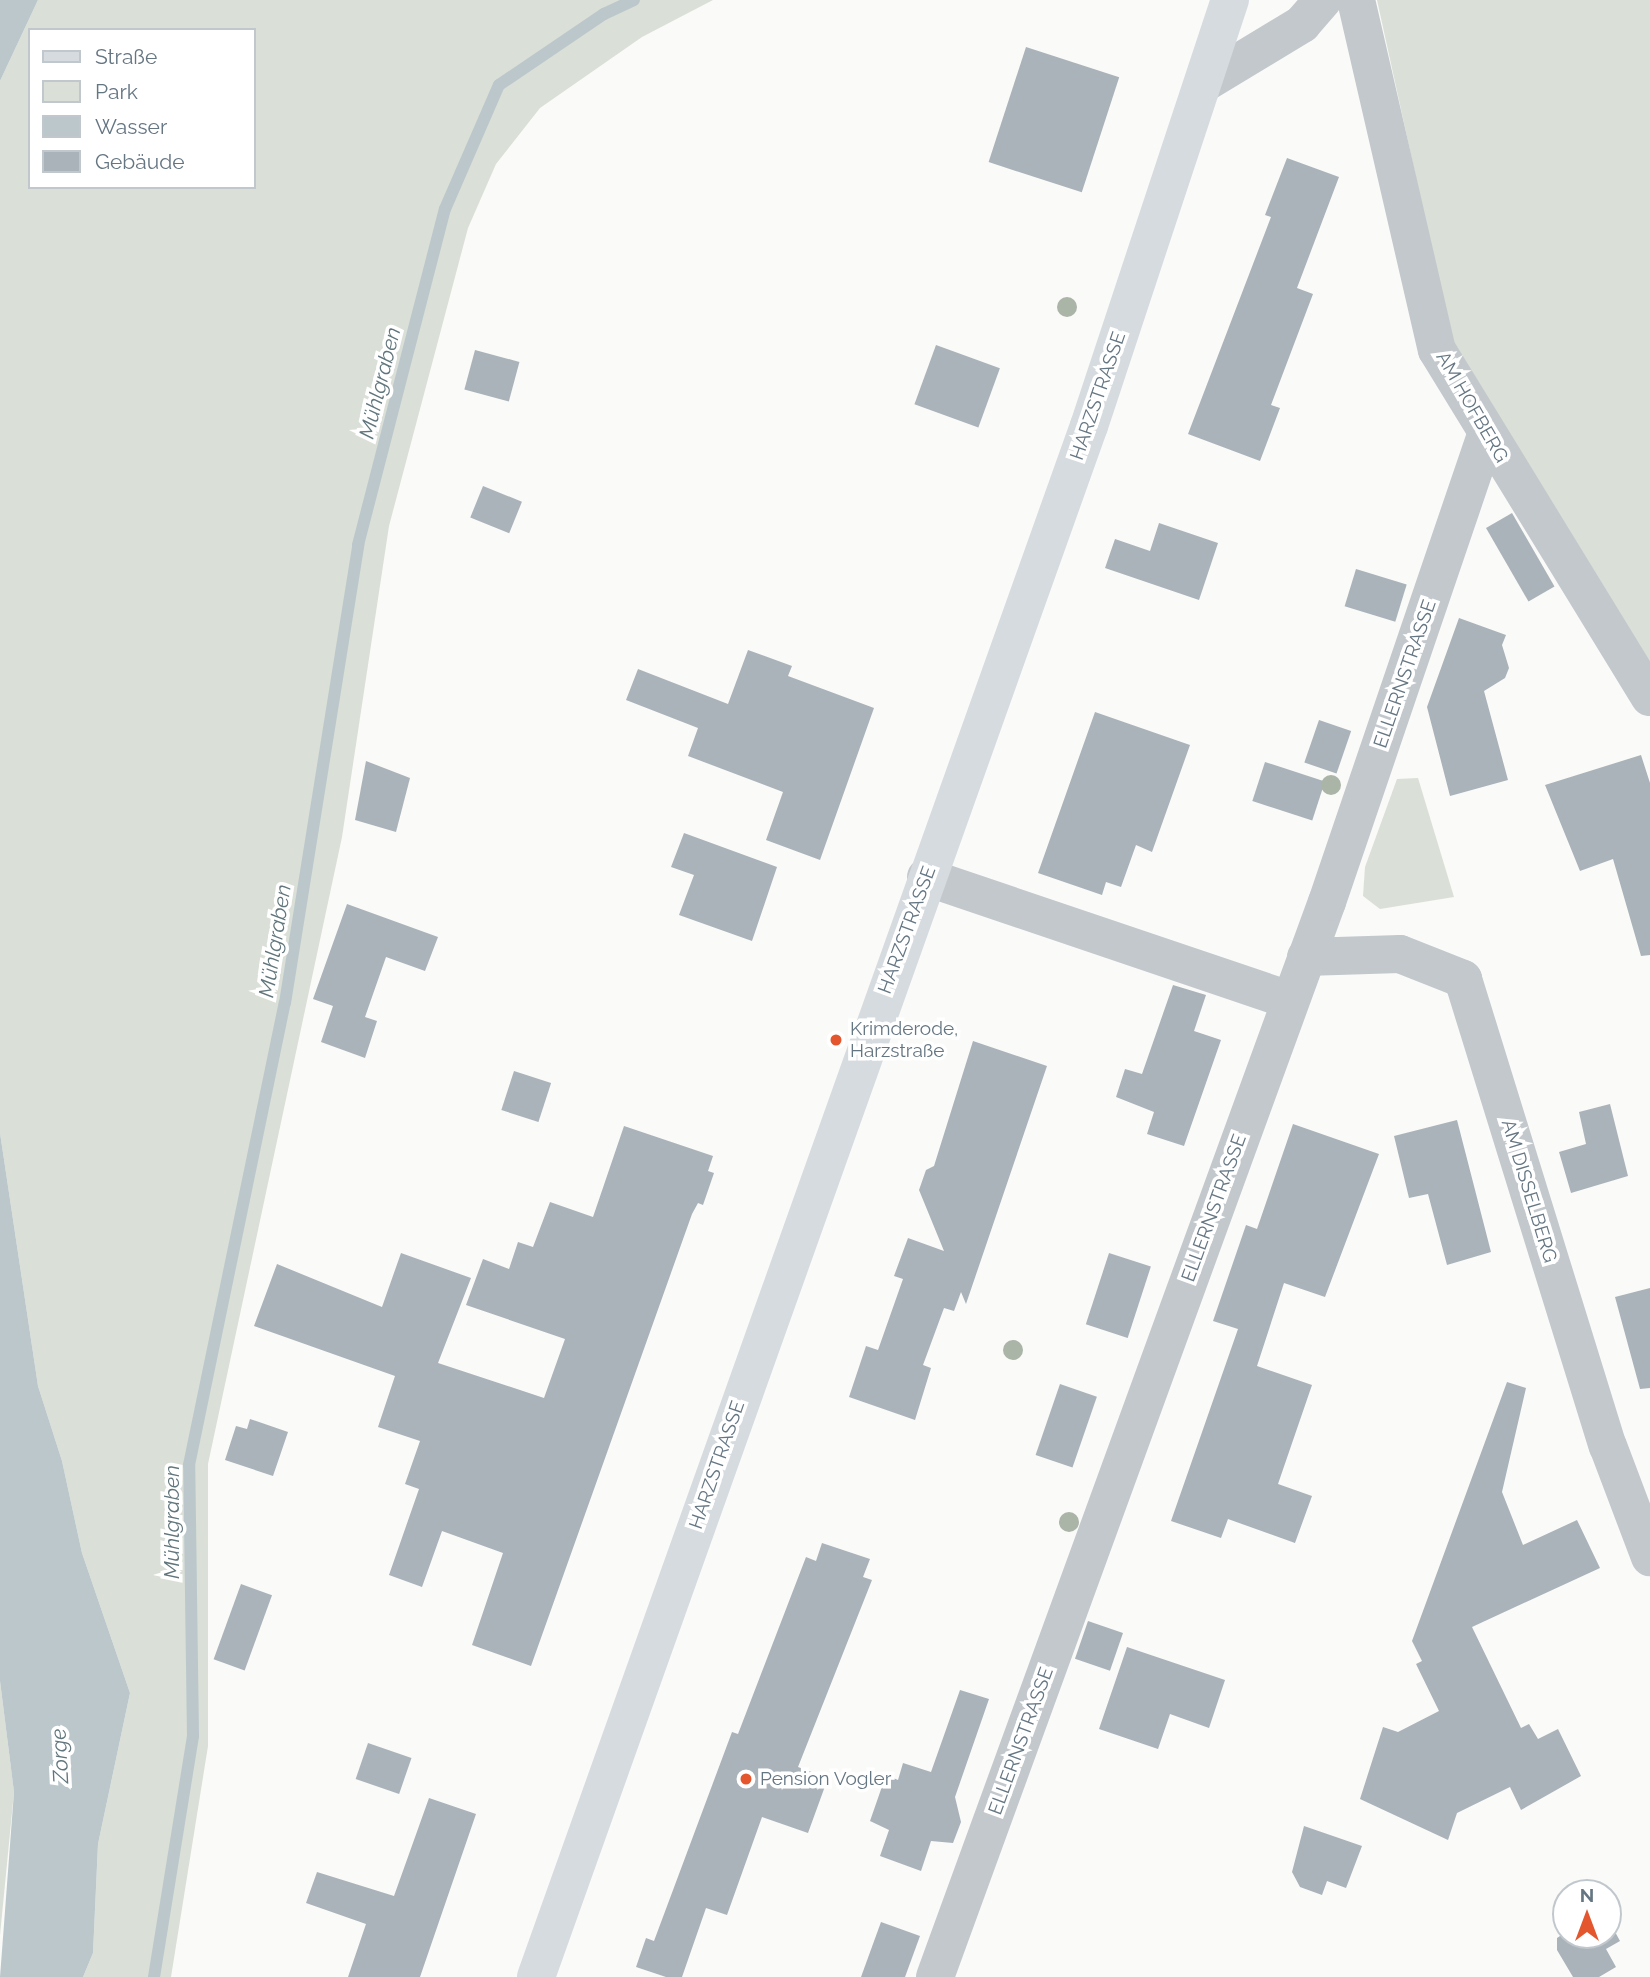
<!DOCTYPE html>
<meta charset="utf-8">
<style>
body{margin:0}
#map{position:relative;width:1650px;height:1977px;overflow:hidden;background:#fafaf8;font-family:Raleway,sans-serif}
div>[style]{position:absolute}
.green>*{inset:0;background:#dadfd7}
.water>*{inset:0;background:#bbc7cb}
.stream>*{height:12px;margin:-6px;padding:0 6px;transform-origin:6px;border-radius:6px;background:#bbc7cb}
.building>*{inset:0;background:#aab3b9;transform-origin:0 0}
.minor>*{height:38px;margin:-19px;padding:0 19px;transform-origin:19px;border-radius:19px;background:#c3c8cc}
.major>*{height:38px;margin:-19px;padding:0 19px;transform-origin:19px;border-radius:19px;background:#d6dbdf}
.trees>*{width:20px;height:20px;margin:-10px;border-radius:50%;background:#aab4a7}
.dots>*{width:19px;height:19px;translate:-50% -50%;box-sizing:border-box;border:4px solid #fff;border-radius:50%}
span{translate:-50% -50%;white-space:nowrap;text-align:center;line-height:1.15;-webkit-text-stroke:7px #fff;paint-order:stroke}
.street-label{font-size:19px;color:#657683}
.poi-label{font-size:19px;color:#657683}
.left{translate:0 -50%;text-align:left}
.water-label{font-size:21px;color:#60757c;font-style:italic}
.legend{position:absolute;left:28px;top:28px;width:228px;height:161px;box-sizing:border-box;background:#fff;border:2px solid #c1c8cd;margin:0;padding:9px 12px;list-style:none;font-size:21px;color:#657683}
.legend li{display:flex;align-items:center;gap:14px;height:35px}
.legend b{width:35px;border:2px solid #c1c8cd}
.north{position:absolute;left:1552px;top:1879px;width:70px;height:70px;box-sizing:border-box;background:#fff;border:2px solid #c1c8cd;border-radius:50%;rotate:0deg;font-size:19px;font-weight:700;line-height:28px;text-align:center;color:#657683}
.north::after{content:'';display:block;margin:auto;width:24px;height:32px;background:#e4572e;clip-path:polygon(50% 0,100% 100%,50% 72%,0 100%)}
</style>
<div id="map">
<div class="green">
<i style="clip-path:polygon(evenodd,38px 0,713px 0,642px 37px,540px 108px,496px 164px,468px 228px,389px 526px,342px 837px,208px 1464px,208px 1746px,171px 1977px,83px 1977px,93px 1953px,98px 1844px,130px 1693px,82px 1553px,62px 1461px,38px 1386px,0 1133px,0 81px,38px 0,30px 30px,254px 30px,254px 187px,30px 187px,30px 30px)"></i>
<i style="clip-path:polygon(1377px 0,1650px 0,1650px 665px,1451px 337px)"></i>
<i style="clip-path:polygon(1418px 778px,1454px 897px,1380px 909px,1363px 896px,1365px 867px,1397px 779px)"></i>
<i style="clip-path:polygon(0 1681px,14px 1792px,0 1935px)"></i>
</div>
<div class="water">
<i style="clip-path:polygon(0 0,38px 0,0 81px)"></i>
<i style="clip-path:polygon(0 1133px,38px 1386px,62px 1461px,82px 1553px,130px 1693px,98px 1844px,93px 1953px,83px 1977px,0 1977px,14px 1792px,0 1681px)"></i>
</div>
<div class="stream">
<i style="left:154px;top:1977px;width:244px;rotate:-80.8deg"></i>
<i style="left:193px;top:1736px;width:271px;rotate:-90.8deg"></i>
<i style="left:189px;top:1465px;width:472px;rotate:-78.3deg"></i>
<i style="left:285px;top:1003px;width:464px;rotate:-80.9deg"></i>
<i style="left:358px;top:545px;width:347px;rotate:-75.5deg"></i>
<i style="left:445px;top:209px;width:135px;rotate:-66.5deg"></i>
<i style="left:499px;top:85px;width:127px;rotate:-34.1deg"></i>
<i style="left:604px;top:14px;width:33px;rotate:-25deg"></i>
</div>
<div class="building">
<i style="left:1026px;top:47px;width:98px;height:121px;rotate:18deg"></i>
<i style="clip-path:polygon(1287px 158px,1339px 177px,1297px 288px,1313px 294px,1271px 405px,1280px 408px,1260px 461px,1188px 434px,1271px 217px,1265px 215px)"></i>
<i style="left:936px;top:345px;width:68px;height:63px;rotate:20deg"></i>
<i style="left:475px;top:350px;width:46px;height:41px;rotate:15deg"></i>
<i style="left:483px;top:486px;width:42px;height:34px;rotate:22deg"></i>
<i style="left:1512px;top:513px;width:85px;height:30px;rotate:60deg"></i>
<i style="clip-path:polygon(1159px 523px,1218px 543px,1199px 600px,1105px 568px,1115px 539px,1150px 551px)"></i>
<i style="left:1356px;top:569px;width:53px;height:39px;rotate:17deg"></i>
<i style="clip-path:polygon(1459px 618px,1506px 635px,1502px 645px,1509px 668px,1505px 678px,1484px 691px,1508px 780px,1450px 796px,1427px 707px)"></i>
<i style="clip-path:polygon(748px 650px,792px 666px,788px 676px,874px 708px,820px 860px,766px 840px,783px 792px,688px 756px,698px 728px,626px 700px,638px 669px,728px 704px)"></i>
<i style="clip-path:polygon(1095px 712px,1190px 745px,1152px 852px,1136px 845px,1121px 887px,1106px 882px,1102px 895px,1038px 873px)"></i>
<i style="left:1319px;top:720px;width:34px;height:45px;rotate:19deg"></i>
<i style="clip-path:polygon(1641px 755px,1650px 783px,1650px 955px,1641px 956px,1613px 859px,1580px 871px,1545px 785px)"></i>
<i style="clip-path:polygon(366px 761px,410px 778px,396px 832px,355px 820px)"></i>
<i style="left:1265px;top:762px;width:63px;height:41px;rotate:18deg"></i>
<i style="clip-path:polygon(684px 833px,777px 867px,752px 941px,679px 915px,694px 875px,671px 867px)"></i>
<i style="clip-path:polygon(347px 904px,438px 937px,425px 971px,386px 957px,365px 1017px,377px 1021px,365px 1058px,321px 1042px,333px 1006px,313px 999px)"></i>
<i style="clip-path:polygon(1173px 985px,1206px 995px,1194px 1031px,1221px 1040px,1184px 1146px,1147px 1134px,1154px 1112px,1116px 1097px,1125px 1069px,1142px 1074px)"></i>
<i style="clip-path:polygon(973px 1041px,1047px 1066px,966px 1304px,961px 1292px,954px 1311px,944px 1308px,923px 1365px,931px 1368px,915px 1420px,849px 1397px,866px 1346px,878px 1350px,903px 1279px,894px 1276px,908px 1238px,944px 1251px,919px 1190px,926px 1170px,934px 1166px)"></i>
<i style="left:514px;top:1071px;width:39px;height:41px;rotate:18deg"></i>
<i style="clip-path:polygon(1610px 1104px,1628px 1176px,1571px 1193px,1559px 1152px,1586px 1144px,1579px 1112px)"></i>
<i style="clip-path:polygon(1457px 1120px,1491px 1252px,1447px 1265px,1428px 1194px,1409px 1198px,1394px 1136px)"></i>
<i style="clip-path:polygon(1293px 1124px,1379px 1154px,1325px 1297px,1284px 1283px,1257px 1366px,1312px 1385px,1278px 1484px,1312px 1496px,1295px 1543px,1228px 1519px,1221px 1538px,1171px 1521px,1238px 1329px,1213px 1321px,1246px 1225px,1257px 1229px)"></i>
<i style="clip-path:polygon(624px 1126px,713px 1156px,708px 1171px,714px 1173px,703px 1205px,698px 1203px,692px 1214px,531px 1666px,472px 1645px,503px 1553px,442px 1531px,422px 1587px,389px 1575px,419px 1489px,405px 1484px,420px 1441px,378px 1427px,395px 1376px,254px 1326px,277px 1264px,382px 1307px,401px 1253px,471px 1278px,438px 1363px,544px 1398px,565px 1339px,466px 1305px,483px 1259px,509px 1269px,518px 1242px,533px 1247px,550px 1202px,593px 1217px)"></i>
<i style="left:1109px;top:1253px;width:44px;height:75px;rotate:18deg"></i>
<i style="clip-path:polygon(1650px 1288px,1650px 1388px,1640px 1389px,1615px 1297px)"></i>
<i style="clip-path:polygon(1507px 1382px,1526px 1388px,1502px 1492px,1523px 1545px,1577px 1520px,1600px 1568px,1472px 1627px,1521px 1728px,1529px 1724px,1538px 1739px,1558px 1729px,1581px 1776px,1521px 1810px,1510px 1787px,1457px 1813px,1448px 1840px,1360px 1799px,1383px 1727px,1398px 1732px,1439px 1711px,1416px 1664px,1422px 1661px,1412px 1641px)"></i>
<i style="left:1060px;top:1384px;width:39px;height:75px;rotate:19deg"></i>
<i style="clip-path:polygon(250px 1419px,288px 1432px,273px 1476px,225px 1460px,236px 1426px,247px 1429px)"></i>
<i style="clip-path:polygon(822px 1543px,870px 1559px,863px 1577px,872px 1580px,798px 1767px,828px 1778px,808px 1833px,762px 1817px,727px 1915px,706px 1908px,682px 1977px,666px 1977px,636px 1967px,646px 1938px,654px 1941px,732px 1732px,738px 1734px,806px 1557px,816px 1561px)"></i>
<i style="left:241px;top:1584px;width:33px;height:80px;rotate:20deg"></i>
<i style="left:1088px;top:1621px;width:37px;height:40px;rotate:19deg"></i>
<i style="clip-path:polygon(1127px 1647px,1225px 1680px,1209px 1728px,1170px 1714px,1158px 1749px,1099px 1729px)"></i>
<i style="clip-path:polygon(960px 1690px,989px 1699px,955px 1797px,961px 1822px,953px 1843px,931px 1841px,921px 1871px,880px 1856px,889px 1830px,870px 1821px,886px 1775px,898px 1780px,903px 1763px,931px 1772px)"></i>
<i style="left:368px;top:1743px;width:46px;height:38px;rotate:19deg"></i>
<i style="clip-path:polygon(429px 1798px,476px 1814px,420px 1977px,348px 1977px,366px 1924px,306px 1903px,317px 1872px,394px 1896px)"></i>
<i style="clip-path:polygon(1304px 1826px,1362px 1846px,1346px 1888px,1327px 1881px,1322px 1895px,1300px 1887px,1292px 1872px)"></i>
<i style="clip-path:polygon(1608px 1919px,1620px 1941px,1606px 1949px,1616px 1967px,1599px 1977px,1573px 1977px,1557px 1950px,1557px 1938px,1566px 1932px,1608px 1935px)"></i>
<i style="clip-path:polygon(881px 1922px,920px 1936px,905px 1977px,861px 1977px)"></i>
</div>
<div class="minor">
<i style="left:1356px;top:0;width:359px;rotate:77deg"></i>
<i style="left:1437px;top:350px;width:407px;rotate:58.5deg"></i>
<i style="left:1203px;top:84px;width:116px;rotate:-31.2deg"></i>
<i style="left:1302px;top:24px;width:32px;rotate:-49deg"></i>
<i style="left:926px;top:877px;width:384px;rotate:18.7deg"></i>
<i style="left:1306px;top:957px;width:94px;rotate:-1.8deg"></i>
<i style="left:1400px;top:954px;width:68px;rotate:21.6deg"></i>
<i style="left:1463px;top:979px;width:489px;rotate:72.8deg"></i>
<i style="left:1608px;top:1446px;width:119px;rotate:69.3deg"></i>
<i style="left:935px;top:1977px;width:1144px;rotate:-69.97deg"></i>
<i style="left:1327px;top:902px;width:492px;rotate:-71.2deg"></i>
</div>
<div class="major">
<i style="left:536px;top:1977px;width:1647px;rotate:-70.38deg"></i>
<i style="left:1089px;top:426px;width:449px;rotate:-71.7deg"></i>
</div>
<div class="trees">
<i style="left:1067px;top:307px"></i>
<i style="left:1331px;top:785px"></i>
<i style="left:1013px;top:1350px"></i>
<i style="left:1069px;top:1522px"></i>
</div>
<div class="dots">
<i style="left:836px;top:1040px;background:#e4572e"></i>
<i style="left:746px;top:1779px;background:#e4572e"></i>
</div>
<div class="street-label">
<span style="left:1098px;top:396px;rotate:-71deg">HARZSTRASSE</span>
<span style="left:1472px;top:407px;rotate:60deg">AM HOFBERG</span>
<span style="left:1405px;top:674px;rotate:-71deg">ELLERNSTRASSE</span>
<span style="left:907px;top:930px;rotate:-70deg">HARZSTRASSE</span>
<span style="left:1529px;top:1191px;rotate:73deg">AM DISSELBERG</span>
<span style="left:1214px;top:1208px;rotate:-70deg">ELLERNSTRASSE</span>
<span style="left:717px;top:1465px;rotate:-71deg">HARZSTRASSE</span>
<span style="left:1021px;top:1741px;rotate:-70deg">ELLERNSTRASSE</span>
</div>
<div class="poi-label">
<span class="left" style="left:850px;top:1040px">Krimderode,<br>Harzstraße</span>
<span class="left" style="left:760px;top:1779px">Pension Vogler</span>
</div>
<div class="water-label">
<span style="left:380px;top:383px;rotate:-76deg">Mühlgraben</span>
<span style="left:275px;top:941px;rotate:-81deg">Mühlgraben</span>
<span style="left:172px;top:1522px;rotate:-90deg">Mühlgraben</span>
<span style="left:60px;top:1756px;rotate:-93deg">Zorge</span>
</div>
<ul class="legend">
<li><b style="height:9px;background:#d6dbdf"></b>Straße</li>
<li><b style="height:19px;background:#dadfd7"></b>Park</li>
<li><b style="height:19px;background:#bbc7cb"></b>Wasser</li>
<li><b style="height:19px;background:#aab3b9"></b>Gebäude</li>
</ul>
<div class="north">N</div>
</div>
